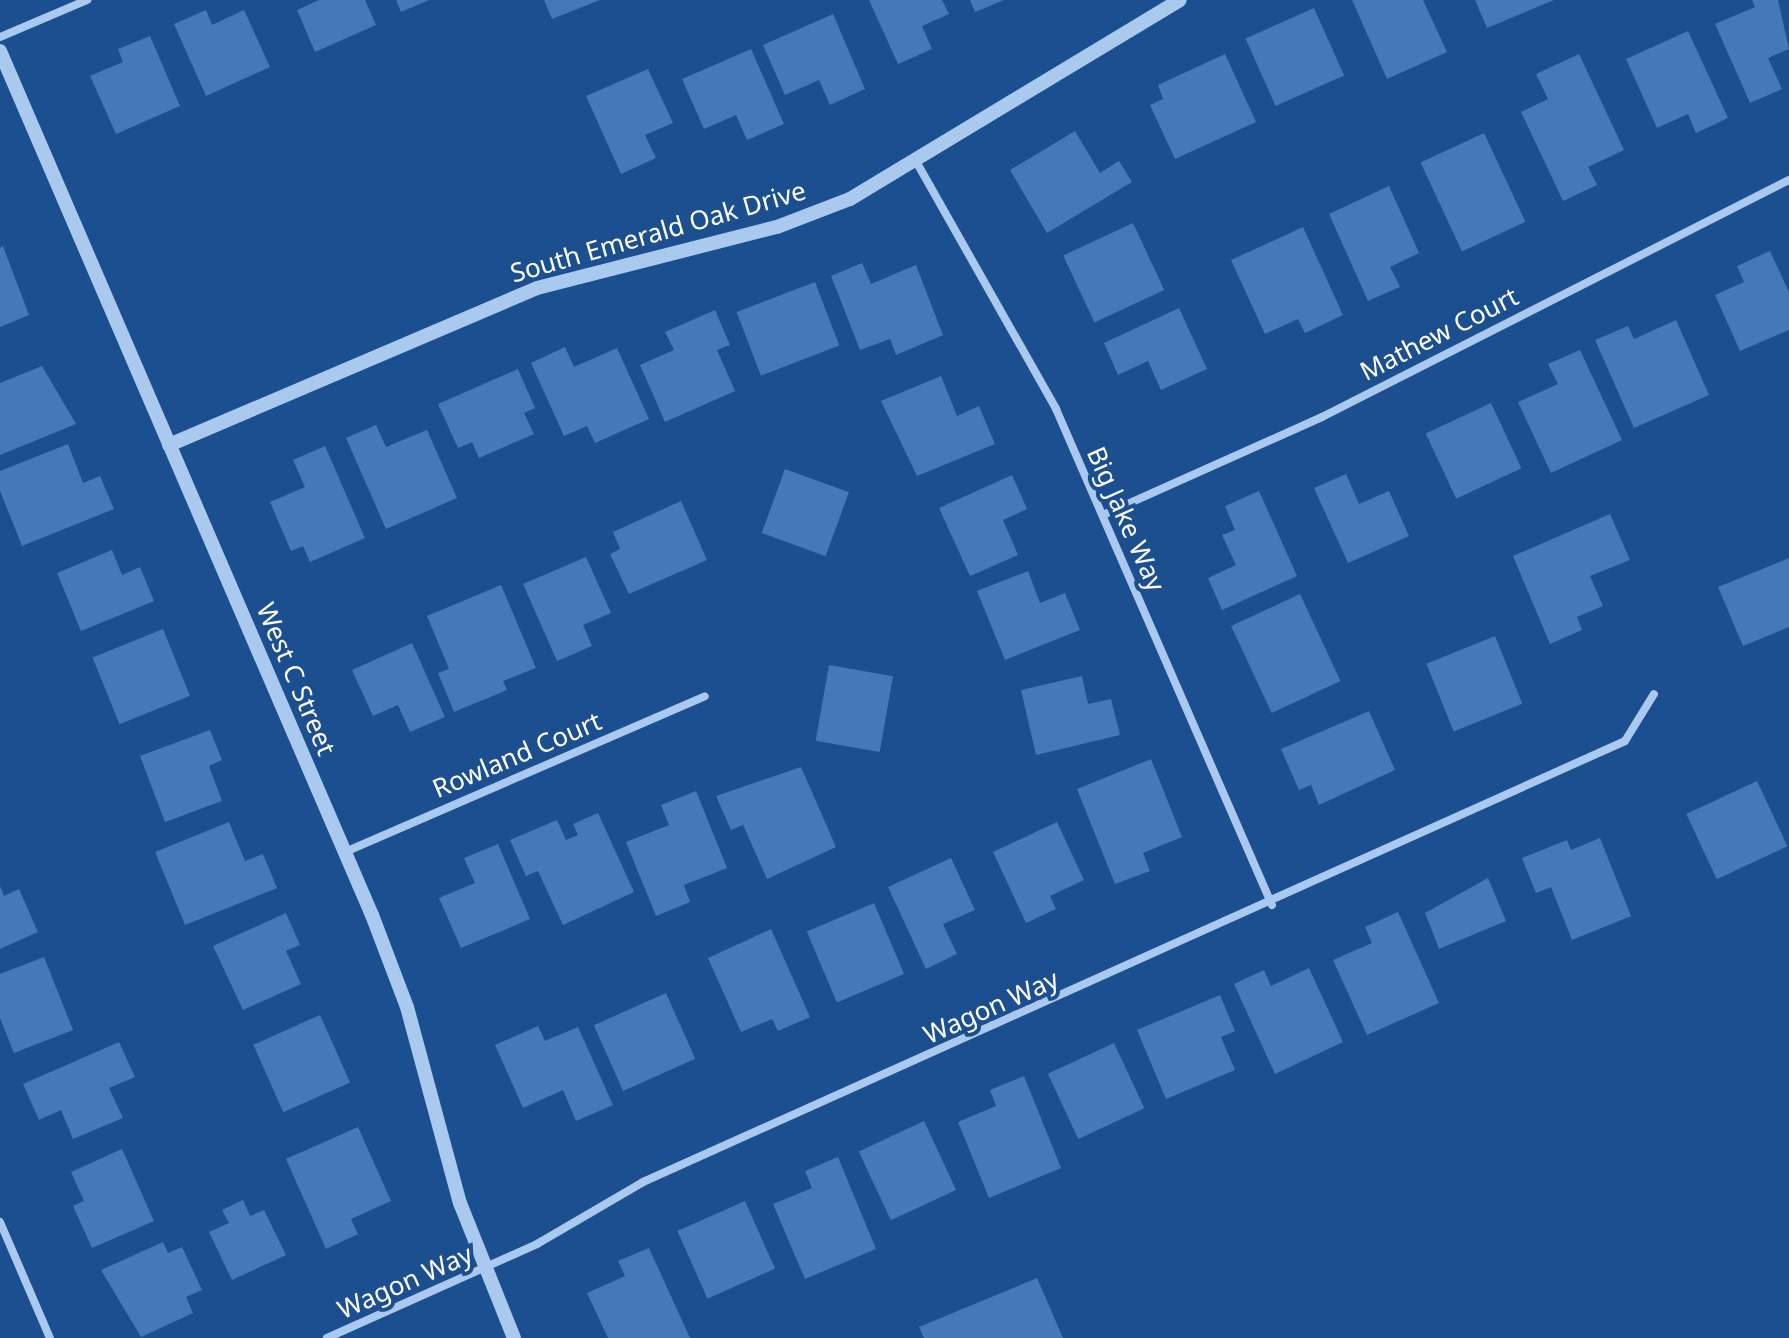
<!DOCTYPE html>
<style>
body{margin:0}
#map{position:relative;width:1789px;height:1338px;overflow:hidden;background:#1b4f8f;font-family:"Noto Sans",sans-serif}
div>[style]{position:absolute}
.building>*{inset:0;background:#4478b7;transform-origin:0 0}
.minor>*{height:8px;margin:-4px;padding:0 4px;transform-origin:4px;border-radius:4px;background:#a9c9ee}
.tertiary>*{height:14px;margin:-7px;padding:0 7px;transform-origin:7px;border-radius:7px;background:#a9c9ee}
span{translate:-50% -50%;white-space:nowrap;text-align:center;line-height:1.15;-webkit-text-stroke:8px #1b4f8f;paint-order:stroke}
.street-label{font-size:26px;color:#fff}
</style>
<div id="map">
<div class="building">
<i style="clip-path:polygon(319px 0,365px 0,376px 25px,315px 52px,297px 10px)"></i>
<i style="clip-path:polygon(396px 0,429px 0,401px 12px)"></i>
<i style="clip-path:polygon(544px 0,600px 0,552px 19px)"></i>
<i style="clip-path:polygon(869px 0,942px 0,949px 14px,922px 26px,932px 49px,898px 64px)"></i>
<i style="clip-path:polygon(970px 0,1004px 0,975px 12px)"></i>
<i style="clip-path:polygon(1352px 0,1423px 0,1447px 52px,1387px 79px)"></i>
<i style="clip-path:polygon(1475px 0,1554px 0,1487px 28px)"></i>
<i style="clip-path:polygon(1752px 0,1778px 0,1789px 49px,1768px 58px,1782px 89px,1750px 103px,1715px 24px,1755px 7px)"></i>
<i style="left:1314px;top:8px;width:74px;height:75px;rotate:66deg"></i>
<i style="clip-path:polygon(206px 10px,212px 25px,244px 10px,270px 67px,206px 96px,174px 24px)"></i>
<i style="clip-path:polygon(833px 14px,865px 89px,830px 105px,819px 80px,785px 95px,763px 45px)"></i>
<i style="clip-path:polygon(1688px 31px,1728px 118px,1696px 133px,1688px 114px,1657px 128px,1626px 59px)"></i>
<i style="clip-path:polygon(150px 36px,180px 106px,116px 134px,90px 76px,123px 62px,118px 49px)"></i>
<i style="clip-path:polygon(751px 49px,784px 124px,747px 140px,736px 115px,704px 129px,682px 79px)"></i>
<i style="clip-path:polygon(1225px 54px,1256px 122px,1175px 159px,1150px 105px,1163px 99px,1158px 85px)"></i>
<i style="clip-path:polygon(1579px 54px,1624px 150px,1588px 167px,1597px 185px,1563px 201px,1521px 112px,1548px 99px,1536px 74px)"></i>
<i style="clip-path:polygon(648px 69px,673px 123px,645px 135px,656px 158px,621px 174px,586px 96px)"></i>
<i style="clip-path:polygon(1075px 131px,1100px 173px,1119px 161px,1132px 182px,1047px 233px,1010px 170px)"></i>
<i style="left:1484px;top:133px;width:98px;height:70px;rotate:65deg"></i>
<i style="clip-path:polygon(1389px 186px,1419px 253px,1390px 267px,1400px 287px,1368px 301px,1329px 214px)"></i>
<i style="left:1133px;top:223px;width:74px;height:77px;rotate:65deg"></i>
<i style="clip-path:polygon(1303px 227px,1343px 315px,1305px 333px,1298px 319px,1265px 334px,1231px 260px)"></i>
<i style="clip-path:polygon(3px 246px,29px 315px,0 327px,0 248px)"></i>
<i style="clip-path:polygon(1770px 251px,1789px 292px,1789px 330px,1740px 351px,1715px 295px,1744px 282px,1737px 266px)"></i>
<i style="clip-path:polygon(862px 263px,871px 284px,916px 265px,943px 335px,896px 355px,890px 339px,860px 350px,831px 276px)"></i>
<i style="left:815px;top:282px;width:68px;height:84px;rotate:69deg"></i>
<i style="clip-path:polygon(1179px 308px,1207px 369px,1161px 390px,1148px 361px,1118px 375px,1104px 343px)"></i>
<i style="clip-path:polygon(715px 310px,730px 345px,717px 350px,735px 391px,665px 422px,640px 365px,674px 350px,665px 332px)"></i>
<i style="clip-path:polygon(1676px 320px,1709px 395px,1634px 428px,1595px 340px,1628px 326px,1634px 339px)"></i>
<i style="clip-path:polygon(565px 347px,574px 367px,617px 348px,649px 419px,595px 443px,587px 426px,564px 436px,531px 363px)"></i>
<i style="clip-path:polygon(1580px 350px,1622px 440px,1551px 473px,1518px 402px,1558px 384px,1548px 364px)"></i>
<i style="clip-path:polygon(42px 366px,76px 424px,0 455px,0 383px)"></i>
<i style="clip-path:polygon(518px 369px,535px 408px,524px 413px,534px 434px,479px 458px,472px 442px,458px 448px,438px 404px)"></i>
<i style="clip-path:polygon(941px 376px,957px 416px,979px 406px,995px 444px,917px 476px,881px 401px)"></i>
<i style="left:1491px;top:403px;width:72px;height:72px;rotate:65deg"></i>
<i style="clip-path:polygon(376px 425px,386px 447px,427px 430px,457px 498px,386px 529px,346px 438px)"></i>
<i style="clip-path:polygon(68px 444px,83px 483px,100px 476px,114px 509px,22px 546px,0 491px,0 471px)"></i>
<i style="clip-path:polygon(325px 446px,365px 538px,310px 562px,303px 546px,291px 551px,270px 502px,305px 487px,293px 460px)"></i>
<i style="left:785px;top:469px;width:68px;height:68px;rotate:20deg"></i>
<i style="clip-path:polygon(1346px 474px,1359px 504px,1389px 491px,1409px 536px,1348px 563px,1314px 488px)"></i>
<i style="clip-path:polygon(1012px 475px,1027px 509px,1003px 520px,1018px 555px,970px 576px,939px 508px)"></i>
<i style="clip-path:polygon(1259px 491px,1297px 576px,1222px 610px,1208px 578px,1236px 565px,1222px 535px,1235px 530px,1225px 506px)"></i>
<i style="clip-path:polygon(681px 501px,707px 560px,629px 594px,610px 554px,620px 549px,613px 532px)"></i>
<i style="clip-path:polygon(1610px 514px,1630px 560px,1590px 576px,1603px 606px,1577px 617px,1582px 630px,1550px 644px,1513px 556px)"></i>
<i style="clip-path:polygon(112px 550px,122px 575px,140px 567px,154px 601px,81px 631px,57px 573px)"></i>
<i style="clip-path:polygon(586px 557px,611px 613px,583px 625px,592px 646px,557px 661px,523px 584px)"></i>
<i style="clip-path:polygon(1789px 558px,1789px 627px,1743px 646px,1718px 587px)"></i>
<i style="clip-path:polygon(1028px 571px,1040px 603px,1065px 593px,1080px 630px,1005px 660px,977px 591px)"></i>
<i style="clip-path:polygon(501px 585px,536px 668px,503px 681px,507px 690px,454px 712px,438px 673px,449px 669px,427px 616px)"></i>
<i style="left:1300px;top:594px;width:96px;height:76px;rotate:65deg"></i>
<i style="left:163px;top:629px;width:72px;height:76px;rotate:68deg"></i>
<i style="left:1495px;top:636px;width:73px;height:74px;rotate:68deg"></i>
<i style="clip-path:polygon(412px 643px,445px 717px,410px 732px,398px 705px,373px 716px,352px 670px)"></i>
<i style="left:829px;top:665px;width:65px;height:77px;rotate:10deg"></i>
<i style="clip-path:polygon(1082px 676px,1088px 704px,1111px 699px,1120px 735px,1036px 755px,1021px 690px)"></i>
<i style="clip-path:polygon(1369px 711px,1395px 770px,1319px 805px,1311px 785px,1299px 790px,1281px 749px)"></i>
<i style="clip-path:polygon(210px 730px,222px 760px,209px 766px,222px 801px,165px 822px,140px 756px)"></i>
<i style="clip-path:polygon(1151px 759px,1182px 837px,1143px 853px,1150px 871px,1115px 884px,1077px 789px)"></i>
<i style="clip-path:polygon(801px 767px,836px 847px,767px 879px,743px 825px,731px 830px,716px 796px)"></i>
<i style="left:1757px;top:781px;width:72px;height:78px;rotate:65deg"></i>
<i style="clip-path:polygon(696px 791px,727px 868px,684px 885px,690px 902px,656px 916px,626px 842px,669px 825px,661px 805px)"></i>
<i style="clip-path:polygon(598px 813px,634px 892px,563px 925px,538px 871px,526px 876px,510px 840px,557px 820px,566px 840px,578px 835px,573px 824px)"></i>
<i style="clip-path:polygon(229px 822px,245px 861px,263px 854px,277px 888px,185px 925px,155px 852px)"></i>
<i style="clip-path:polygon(1057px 822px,1084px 880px,1050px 896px,1056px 909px,1026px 923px,993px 852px)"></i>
<i style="clip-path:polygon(1600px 838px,1631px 916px,1572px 940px,1551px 887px,1536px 893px,1522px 858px,1567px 840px,1571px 850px)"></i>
<i style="clip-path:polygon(498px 844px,530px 919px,461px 948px,439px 898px,475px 883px,464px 858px)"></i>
<i style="clip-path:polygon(951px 858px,975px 910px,943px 924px,957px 954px,926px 969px,888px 887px)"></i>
<i style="clip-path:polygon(1488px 878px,1506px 921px,1439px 949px,1425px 913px)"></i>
<i style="clip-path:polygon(0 886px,4px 896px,19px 889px,38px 932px,0 949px)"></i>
<i style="left:874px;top:903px;width:77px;height:73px;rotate:67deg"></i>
<i style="clip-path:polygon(1398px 912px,1439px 1003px,1367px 1035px,1333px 960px,1372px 943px,1365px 927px)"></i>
<i style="clip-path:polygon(286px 913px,300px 945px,286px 951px,301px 984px,243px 1010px,213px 946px)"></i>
<i style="clip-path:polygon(771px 929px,810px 1017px,778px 1031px,772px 1019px,741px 1032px,708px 958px)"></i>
<i style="clip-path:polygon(44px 957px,73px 1030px,14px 1053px,0 1018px,0 974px)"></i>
<i style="clip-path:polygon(1309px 968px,1343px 1042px,1275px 1074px,1234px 984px,1264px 970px,1271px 986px)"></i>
<i style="left:666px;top:993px;width:72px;height:79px;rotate:66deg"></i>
<i style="clip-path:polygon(1220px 995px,1235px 1031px,1221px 1037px,1235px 1070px,1166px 1099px,1137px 1030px)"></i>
<i style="left:320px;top:1015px;width:74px;height:73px;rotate:66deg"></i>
<i style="clip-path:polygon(538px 1026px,545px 1041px,578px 1027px,613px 1105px,576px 1121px,563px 1090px,523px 1108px,495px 1045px)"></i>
<i style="clip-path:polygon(119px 1042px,135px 1077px,109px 1088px,123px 1118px,73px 1139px,61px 1110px,39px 1120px,23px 1084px)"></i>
<i style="left:1114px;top:1043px;width:72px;height:73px;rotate:65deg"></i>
<i style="clip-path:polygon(1024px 1076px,1061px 1168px,989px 1198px,958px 1122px,996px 1106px,990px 1090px)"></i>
<i style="left:924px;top:1121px;width:76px;height:72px;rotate:65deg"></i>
<i style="clip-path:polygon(358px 1127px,391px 1201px,351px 1219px,358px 1234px,326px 1249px,286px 1159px)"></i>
<i style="clip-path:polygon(122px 1149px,154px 1221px,92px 1248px,73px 1206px,84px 1201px,71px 1172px)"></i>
<i style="clip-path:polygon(838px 1157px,876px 1249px,805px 1279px,773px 1204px,812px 1188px,805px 1171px)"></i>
<i style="clip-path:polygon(243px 1200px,250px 1216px,264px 1210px,286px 1255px,232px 1280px,209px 1232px,229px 1223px,222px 1210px)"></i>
<i style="left:745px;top:1201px;width:74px;height:74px;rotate:66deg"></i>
<i style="clip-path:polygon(163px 1242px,168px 1253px,182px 1247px,202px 1290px,186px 1297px,193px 1313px,141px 1337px,101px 1270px)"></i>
<i style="clip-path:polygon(649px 1248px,690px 1338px,608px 1338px,587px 1293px,625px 1276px,618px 1261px)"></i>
<i style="clip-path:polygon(1037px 1278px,1063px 1338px,924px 1338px,919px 1327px)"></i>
</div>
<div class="minor">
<i style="left:0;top:37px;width:95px;rotate:-23deg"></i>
<i style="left:917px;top:163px;width:283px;rotate:60.5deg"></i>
<i style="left:1056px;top:409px;width:541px;rotate:66.47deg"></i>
<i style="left:1103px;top:515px;width:240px;rotate:-24.1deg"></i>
<i style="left:1322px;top:417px;width:524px;rotate:-26.91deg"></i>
<i style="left:345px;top:852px;width:392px;rotate:-23.4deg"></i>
<i style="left:0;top:1222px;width:126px;rotate:66.7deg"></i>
<i style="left:327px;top:1338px;width:230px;rotate:-24.1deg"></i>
<i style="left:537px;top:1244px;width:123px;rotate:-30.3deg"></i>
<i style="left:643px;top:1182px;width:1076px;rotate:-24.18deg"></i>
<i style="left:1625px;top:741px;width:55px;rotate:-58.3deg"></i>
</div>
<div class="tertiary">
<i style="left:0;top:51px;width:941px;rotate:66.71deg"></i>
<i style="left:372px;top:915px;width:98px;rotate:69.2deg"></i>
<i style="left:407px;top:1007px;width:203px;rotate:74.9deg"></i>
<i style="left:460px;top:1203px;width:145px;rotate:68.2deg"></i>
<i style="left:169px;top:445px;width:400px;rotate:-23.1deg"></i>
<i style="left:537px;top:288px;width:248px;rotate:-14.3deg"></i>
<i style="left:777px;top:227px;width:78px;rotate:-21deg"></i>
<i style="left:850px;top:199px;width:385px;rotate:-31.1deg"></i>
</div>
<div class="street-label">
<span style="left:658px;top:232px;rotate:-16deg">South Emerald Oak Drive</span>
<span style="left:1439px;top:334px;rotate:-27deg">Mathew Court</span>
<span style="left:1126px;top:519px;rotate:66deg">Big Jake Way</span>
<span style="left:296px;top:679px;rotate:67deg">West C Street</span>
<span style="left:517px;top:755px;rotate:-23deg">Rowland Court</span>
<span style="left:991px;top:1007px;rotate:-24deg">Wagon Way</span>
<span style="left:405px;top:1282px;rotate:-24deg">Wagon Way</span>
</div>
</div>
